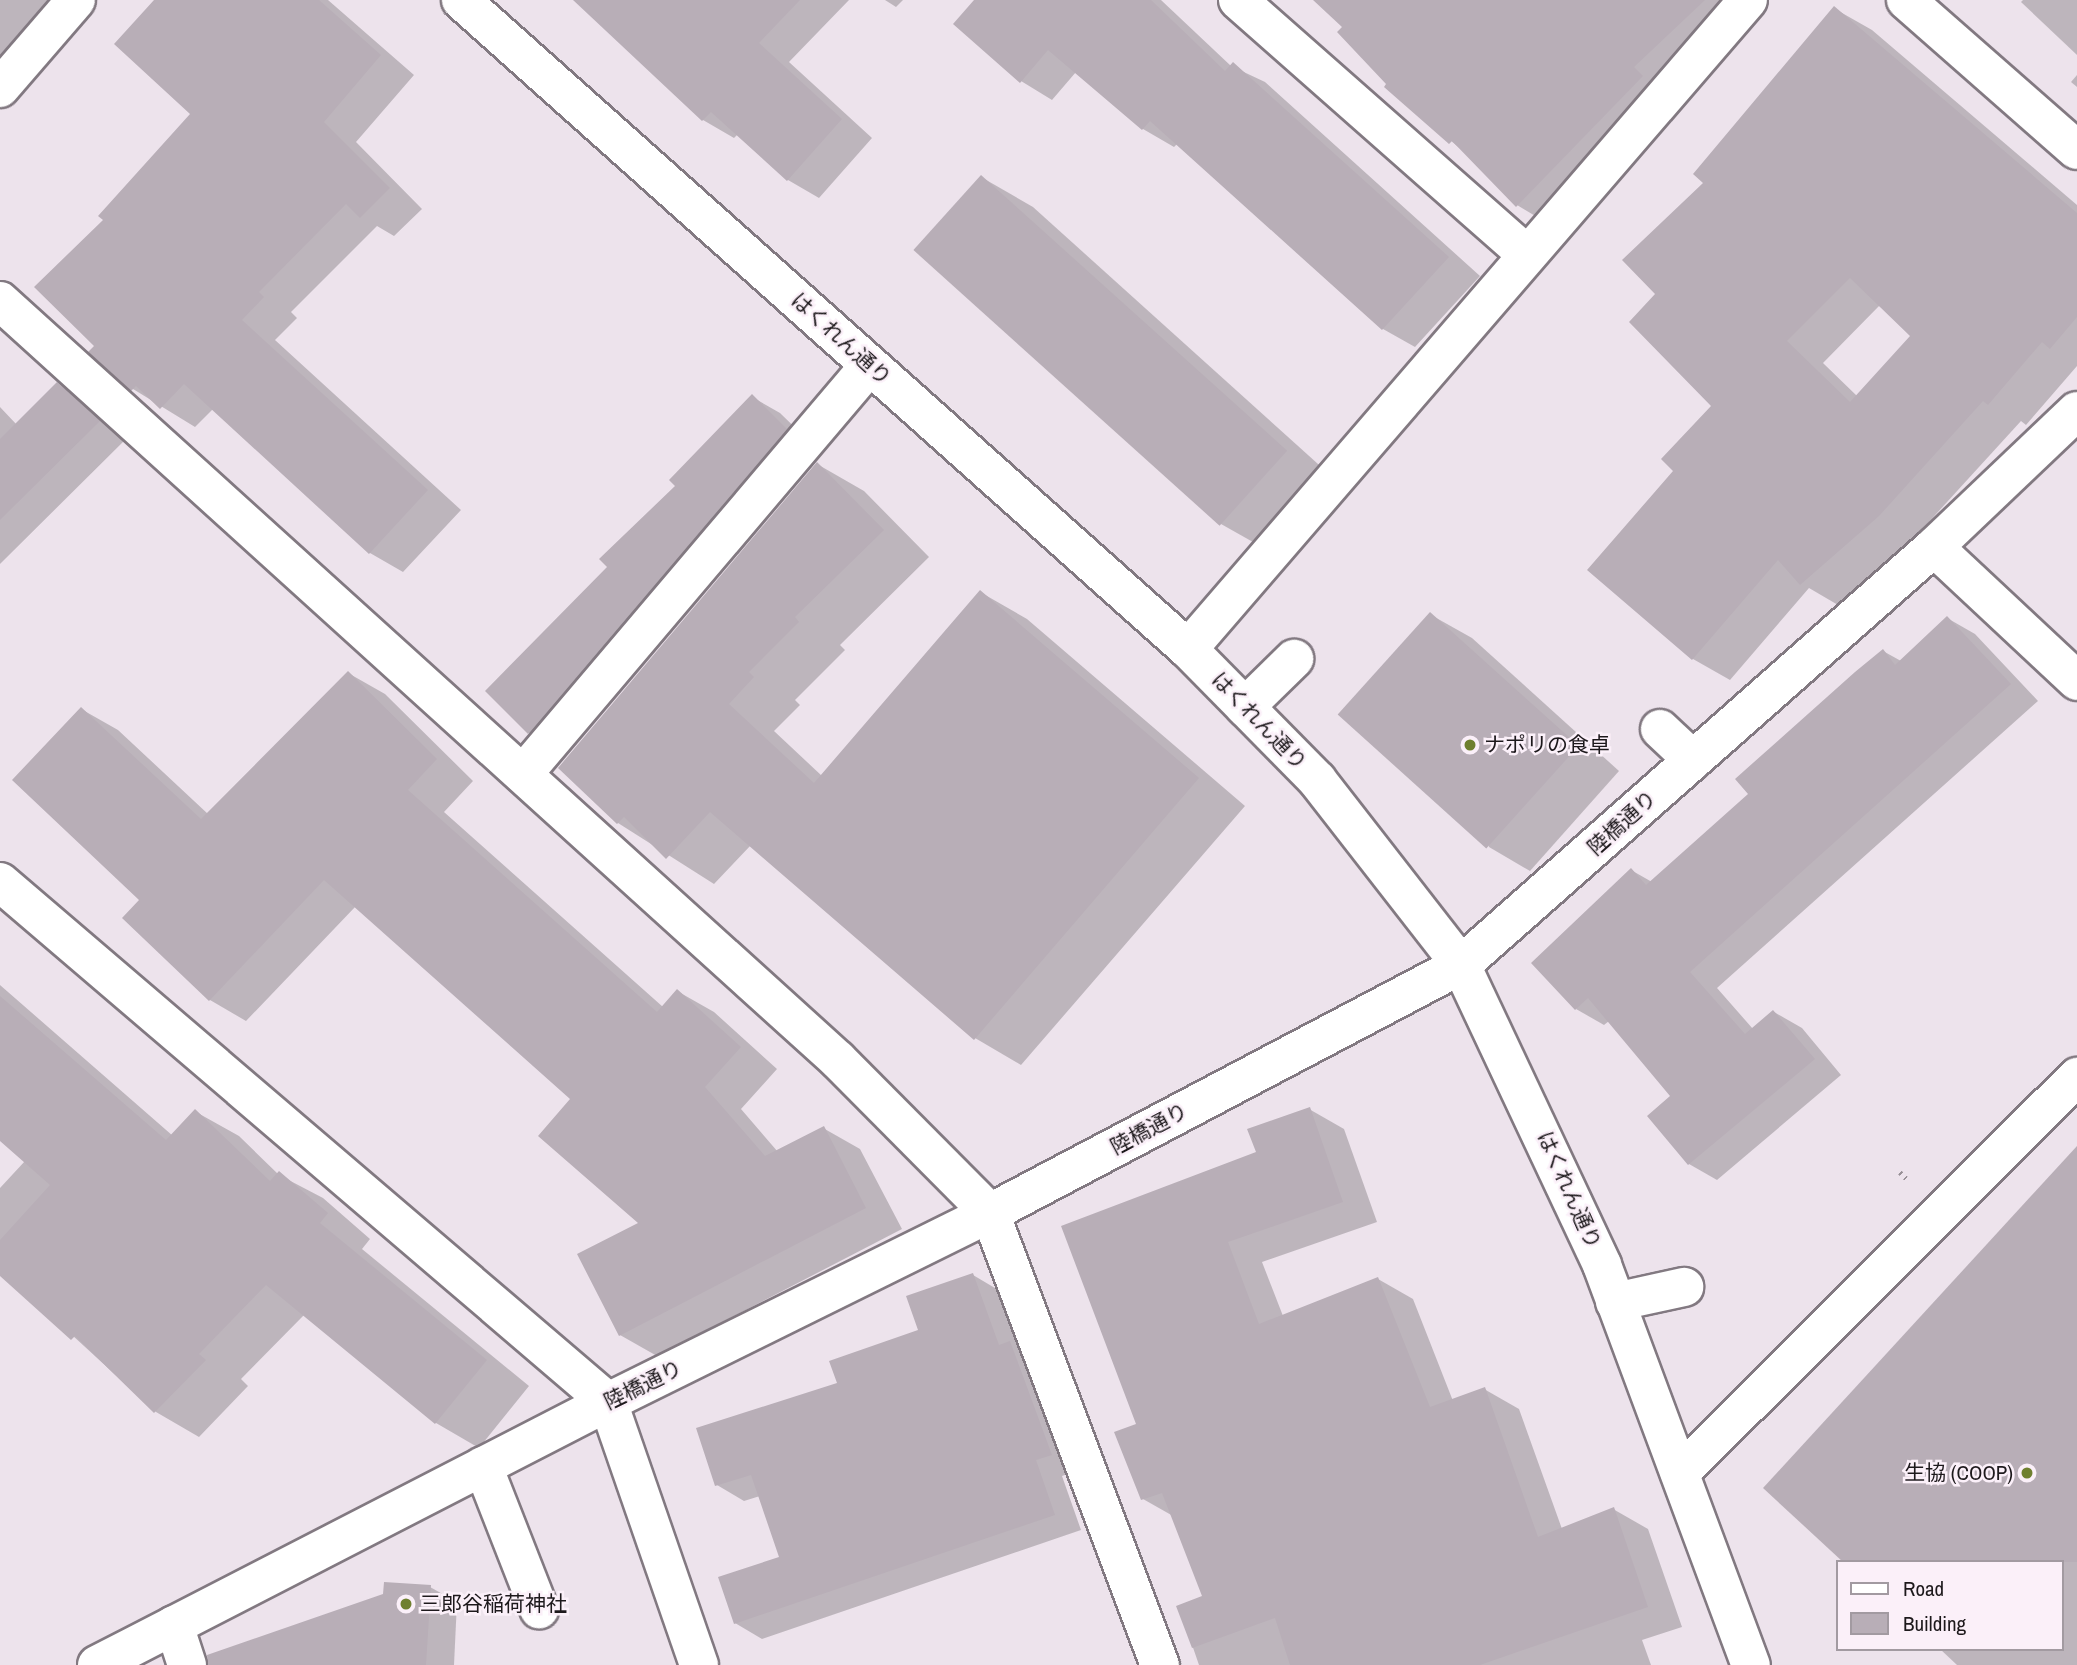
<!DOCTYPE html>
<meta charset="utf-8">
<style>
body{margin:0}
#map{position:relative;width:2077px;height:1665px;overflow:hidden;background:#ede3ec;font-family:"Archivo Narrow","Noto Sans JP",sans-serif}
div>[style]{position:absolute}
.shadow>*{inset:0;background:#0003}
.building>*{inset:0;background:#b8aeb7;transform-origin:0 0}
.path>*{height:4.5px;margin-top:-2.25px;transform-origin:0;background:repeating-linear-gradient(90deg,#989097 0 2px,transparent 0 7px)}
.roads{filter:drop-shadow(2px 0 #827981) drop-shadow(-2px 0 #827981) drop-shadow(0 2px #827981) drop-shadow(0 -2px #827981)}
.minor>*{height:38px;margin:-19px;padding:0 19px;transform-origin:19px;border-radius:19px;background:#fff}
.dots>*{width:19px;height:19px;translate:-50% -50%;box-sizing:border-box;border:4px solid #fbf0f9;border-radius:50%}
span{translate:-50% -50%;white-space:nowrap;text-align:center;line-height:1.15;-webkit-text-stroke:5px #fbf0f9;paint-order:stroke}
.street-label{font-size:21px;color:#1d191c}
.poi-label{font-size:21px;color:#1d191c}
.left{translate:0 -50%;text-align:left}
.right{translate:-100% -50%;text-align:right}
.legend{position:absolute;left:1836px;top:1560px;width:228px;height:91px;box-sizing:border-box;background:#fbf0f9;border:2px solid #a29aa1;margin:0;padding:9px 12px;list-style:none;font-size:21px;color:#1d191c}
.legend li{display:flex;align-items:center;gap:14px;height:35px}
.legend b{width:35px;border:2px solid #a29aa1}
</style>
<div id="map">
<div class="shadow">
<i style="clip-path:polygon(0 0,63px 0,0 71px)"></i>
<i style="clip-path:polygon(156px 0,328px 0,414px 75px,356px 142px,422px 209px,394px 236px,377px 226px,291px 312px,297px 318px,275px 340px,461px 510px,403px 572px,370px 553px,213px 409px,195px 427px,133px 389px,96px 346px,105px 220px,193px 114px)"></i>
<i style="clip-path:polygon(575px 0,849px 0,789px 62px,872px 138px,819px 198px,788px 180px,738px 134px,734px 138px,703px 120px)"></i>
<i style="clip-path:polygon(885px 0,903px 0,896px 7px)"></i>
<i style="clip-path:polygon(977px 0,1161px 0,1231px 66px,1265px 82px,1480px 276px,1415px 347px,1383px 329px,1177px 144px,1174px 147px,1143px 129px,1076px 72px,1052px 100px,1021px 81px)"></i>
<i style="clip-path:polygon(1316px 0,1745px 0,1542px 220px,1517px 205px,1462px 150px,1386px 87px,1389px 84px,1345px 27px)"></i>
<i style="clip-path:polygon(2023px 0,2077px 0,2077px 55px,2021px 2px)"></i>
<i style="clip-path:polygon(evenodd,1835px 9px,1872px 30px,2077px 205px,2077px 366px,2026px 425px,2021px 421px,1916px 536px,1838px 605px,1809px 588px,1730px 680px,1693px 659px,1589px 570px,1675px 471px,1714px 406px,1657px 294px,1705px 182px,1835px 9px,1880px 305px,1913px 336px,1857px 396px,1823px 363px,1880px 305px)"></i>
<i style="clip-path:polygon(2077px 75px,2077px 87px,2071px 82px)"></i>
<i style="clip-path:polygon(981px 177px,1033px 207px,1338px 482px,1274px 554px,1221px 524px,916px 250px)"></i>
<i style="clip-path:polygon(57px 384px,86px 401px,127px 438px,0 564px,0 407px,17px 425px)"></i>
<i style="clip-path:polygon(752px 397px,780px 413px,814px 446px,557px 749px,529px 733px,488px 691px,609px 567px)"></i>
<i style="clip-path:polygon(817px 464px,864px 491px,929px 557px,840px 645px,845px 650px,795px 700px,800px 705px,774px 731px,822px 776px,980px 592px,1027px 619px,1245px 806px,1021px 1065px,975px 1038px,751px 845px,714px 884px,618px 823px,561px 765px)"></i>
<i style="clip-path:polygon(1431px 615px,1472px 638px,1619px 771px,1530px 871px,1489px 847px)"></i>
<i style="clip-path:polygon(1947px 618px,1975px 634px,2038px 701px,1717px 988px,1753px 1029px,1774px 1012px,1802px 1028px,1841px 1075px,1717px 1180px,1689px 1164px,1673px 1097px,1609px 1021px,1604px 1025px,1576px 1009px,1631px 870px,1652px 882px,1751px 794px,1883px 651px,1901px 661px)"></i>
<i style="clip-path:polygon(348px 673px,385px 694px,473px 781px,444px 812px,663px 1007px,677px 991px,714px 1012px,777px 1069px,741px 1109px,778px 1152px,823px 1128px,860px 1149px,902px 1229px,657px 1356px,620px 1335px,641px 1223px,572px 1099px,356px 906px,246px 1021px,210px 1000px,141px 900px,81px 709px,118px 730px,208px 814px)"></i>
<i style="clip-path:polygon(0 985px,173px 1136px,196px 1112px,239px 1136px,279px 1175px,323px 1198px,370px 1239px,362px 1249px,529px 1386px,479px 1448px,436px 1423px,304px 1315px,241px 1379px,248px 1386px,199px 1437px,156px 1412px,0 1269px,0 1188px,25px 1161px,0 1139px)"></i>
<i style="clip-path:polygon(1309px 1109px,1344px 1129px,1377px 1222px,1262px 1262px,1283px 1316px,1378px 1279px,1413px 1299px,1453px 1401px,1484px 1389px,1519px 1409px,1562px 1529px,1613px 1509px,1648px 1529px,1682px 1627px,1642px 1640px,1651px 1665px,1199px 1665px,1179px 1607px,1204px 1597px,1173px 1516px,1143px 1499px,1139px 1425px,1258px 1153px)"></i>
<i style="clip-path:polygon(2077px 1149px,2077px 1665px,1957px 1665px,1940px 1649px,2061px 1649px)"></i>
<i style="clip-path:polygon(973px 1275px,1000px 1291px,1078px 1470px,1062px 1476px,1081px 1530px,762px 1639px,735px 1623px,781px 1558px,760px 1496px,744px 1501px,717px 1485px,839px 1385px,920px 1331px)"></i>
<i style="clip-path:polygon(430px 1587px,457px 1602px,454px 1665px,227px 1665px)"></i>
</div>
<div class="building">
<i style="clip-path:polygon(154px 0,319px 0,381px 55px,324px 122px,390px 188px,360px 218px,346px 204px,259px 292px,264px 297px,242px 320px,428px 490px,369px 554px,184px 384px,160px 409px,136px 386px,131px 391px,88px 352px,94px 346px,34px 287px,103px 220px,98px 216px,190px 114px,114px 44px)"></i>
<i style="clip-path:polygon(573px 0,800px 0,759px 43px,842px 119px,787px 181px,711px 112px,702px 121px)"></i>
<i style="clip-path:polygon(974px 0,1151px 0,1225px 71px,1233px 62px,1449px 257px,1382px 330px,1150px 121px,1142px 130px,1048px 50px,1020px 83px,953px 24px)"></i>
<i style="clip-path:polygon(1313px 0,1705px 0,1634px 67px,1643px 76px,1516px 207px,1452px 141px,1449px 144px,1384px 87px,1386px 84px,1337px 32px,1342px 27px)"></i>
<i style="clip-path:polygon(evenodd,1834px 6px,2077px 213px,2077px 317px,2050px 349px,2042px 342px,1988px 405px,1983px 401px,1879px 516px,1800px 585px,1778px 560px,1692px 660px,1587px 570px,1673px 471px,1661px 459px,1711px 406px,1629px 322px,1655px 294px,1622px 260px,1703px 183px,1693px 174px,1834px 6px,1850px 278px,1910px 336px,1850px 402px,1787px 341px,1850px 278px)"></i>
<i style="left:981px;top:175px;width:412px;height:101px;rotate:42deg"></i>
<i style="clip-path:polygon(57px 382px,100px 421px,0 520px,0 439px)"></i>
<i style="clip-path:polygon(752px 394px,787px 429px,528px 734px,485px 691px,607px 567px,599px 559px,675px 486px,669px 480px)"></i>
<i style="clip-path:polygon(817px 462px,884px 530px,795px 617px,799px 622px,749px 672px,754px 677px,729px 704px,814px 783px,980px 590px,1199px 778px,974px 1040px,710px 812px,666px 859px,624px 817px,617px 824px,558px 768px)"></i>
<i style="left:1430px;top:612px;width:200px;height:138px;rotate:42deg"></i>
<i style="clip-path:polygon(1947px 616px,2011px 684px,1690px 972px,1745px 1034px,1773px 1010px,1815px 1059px,1688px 1165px,1647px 1116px,1670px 1096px,1588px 998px,1575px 1010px,1531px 963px,1631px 868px,1646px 885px,1748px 794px,1735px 779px,1855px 672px,1883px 649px,1895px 665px)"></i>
<i style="clip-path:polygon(348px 671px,437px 759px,408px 790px,657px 1012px,677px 989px,741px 1047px,705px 1087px,765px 1156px,824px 1126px,866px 1208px,619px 1336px,577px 1254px,638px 1223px,538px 1136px,570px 1099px,324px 880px,209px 1001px,122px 918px,139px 900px,12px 780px,81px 707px,201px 819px)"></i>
<i style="clip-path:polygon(0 996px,166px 1140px,195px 1109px,270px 1181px,279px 1171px,328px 1213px,320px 1223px,487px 1360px,435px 1424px,266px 1285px,199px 1354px,206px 1360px,154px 1413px,75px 1336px,71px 1340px,0 1276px,0 1240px,50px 1185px,0 1141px)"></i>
<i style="clip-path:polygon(1310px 1107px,1343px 1202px,1228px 1242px,1259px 1324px,1378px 1277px,1430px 1407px,1485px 1387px,1538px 1537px,1614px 1507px,1648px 1607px,1480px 1665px,1290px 1665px,1275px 1618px,1192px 1648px,1176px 1606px,1202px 1596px,1162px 1493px,1141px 1500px,1114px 1432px,1136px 1424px,1061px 1226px,1256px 1152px,1247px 1129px)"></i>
<i style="clip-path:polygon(2077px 1146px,2077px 1562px,1843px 1562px,1763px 1488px)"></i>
<i style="clip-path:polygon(973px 1273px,999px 1345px,1010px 1341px,1052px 1455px,1036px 1460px,1055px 1515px,734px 1624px,718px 1577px,779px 1557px,751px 1475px,715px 1486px,696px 1428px,837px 1383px,829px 1361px,918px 1330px,906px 1296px)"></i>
<i style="clip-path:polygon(384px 1582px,431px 1585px,426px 1665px,208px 1665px,207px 1655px,383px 1594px)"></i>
</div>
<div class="path">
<i style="left:1900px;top:1172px;width:11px;rotate:45deg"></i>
<i style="left:433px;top:1604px;width:53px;rotate:3.2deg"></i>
</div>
<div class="roads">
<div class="minor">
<i style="left:461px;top:0;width:975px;rotate:41.76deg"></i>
<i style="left:1188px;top:649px;width:184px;rotate:45.4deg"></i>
<i style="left:1317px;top:780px;width:234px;rotate:52.1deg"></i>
<i style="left:1461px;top:965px;width:331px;rotate:64.8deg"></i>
<i style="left:1602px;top:1265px;width:427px;rotate:69.6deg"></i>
<i style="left:1238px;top:0;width:385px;rotate:41.4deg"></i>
<i style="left:1906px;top:0;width:227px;rotate:41.3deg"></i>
<i style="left:0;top:88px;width:116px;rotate:-49.2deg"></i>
<i style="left:0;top:301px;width:1131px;rotate:42.17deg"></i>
<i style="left:838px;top:1060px;width:216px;rotate:45.2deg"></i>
<i style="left:990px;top:1213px;width:483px;rotate:69.4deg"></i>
<i style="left:1934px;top:547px;width:196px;rotate:43.1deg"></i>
<i style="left:1188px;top:649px;width:857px;rotate:-49.21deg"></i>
<i style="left:1245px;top:707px;width:69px;rotate:-44.4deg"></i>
<i style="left:1660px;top:729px;width:45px;rotate:43.2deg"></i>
<i style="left:523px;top:774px;width:536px;rotate:-49.69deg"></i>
<i style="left:0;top:882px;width:800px;rotate:40.54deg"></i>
<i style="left:608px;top:1402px;width:278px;rotate:70.9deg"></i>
<i style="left:1615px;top:1302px;width:71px;rotate:-12.3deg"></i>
<i style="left:483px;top:1466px;width:154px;rotate:68.6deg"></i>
<i style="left:1680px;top:1473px;width:561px;rotate:-44.93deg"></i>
<i style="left:174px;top:1625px;width:42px;rotate:72deg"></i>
<i style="left:97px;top:1665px;width:575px;rotate:-27.23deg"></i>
<i style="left:608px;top:1402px;width:426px;rotate:-26.3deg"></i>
<i style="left:990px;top:1213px;width:532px;rotate:-27.77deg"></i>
<i style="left:1461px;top:965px;width:631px;rotate:-41.47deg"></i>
<i style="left:1934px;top:547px;width:197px;rotate:-43.6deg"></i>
</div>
</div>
<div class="dots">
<i style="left:1470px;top:745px;background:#6f802f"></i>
<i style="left:2027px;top:1473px;background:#6f802f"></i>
<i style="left:406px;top:1604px;background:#6f802f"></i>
</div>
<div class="street-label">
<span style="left:841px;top:339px;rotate:42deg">はくれん通り</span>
<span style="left:1259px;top:721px;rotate:46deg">はくれん通り</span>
<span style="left:1622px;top:823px;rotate:-42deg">陸橋通り</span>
<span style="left:1149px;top:1129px;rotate:-28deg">陸橋通り</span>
<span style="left:1569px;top:1190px;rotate:66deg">はくれん通り</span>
<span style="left:643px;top:1385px;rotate:-26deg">陸橋通り</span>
</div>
<div class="poi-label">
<span class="left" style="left:1484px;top:745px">ナポリの食卓</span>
<span class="right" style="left:2013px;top:1473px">生協 (COOP)</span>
<span class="left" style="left:420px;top:1604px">三郎谷稲荷神社</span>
</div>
<ul class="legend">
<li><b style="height:9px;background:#fff"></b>Road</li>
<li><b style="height:19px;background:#b8aeb7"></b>Building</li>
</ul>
</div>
